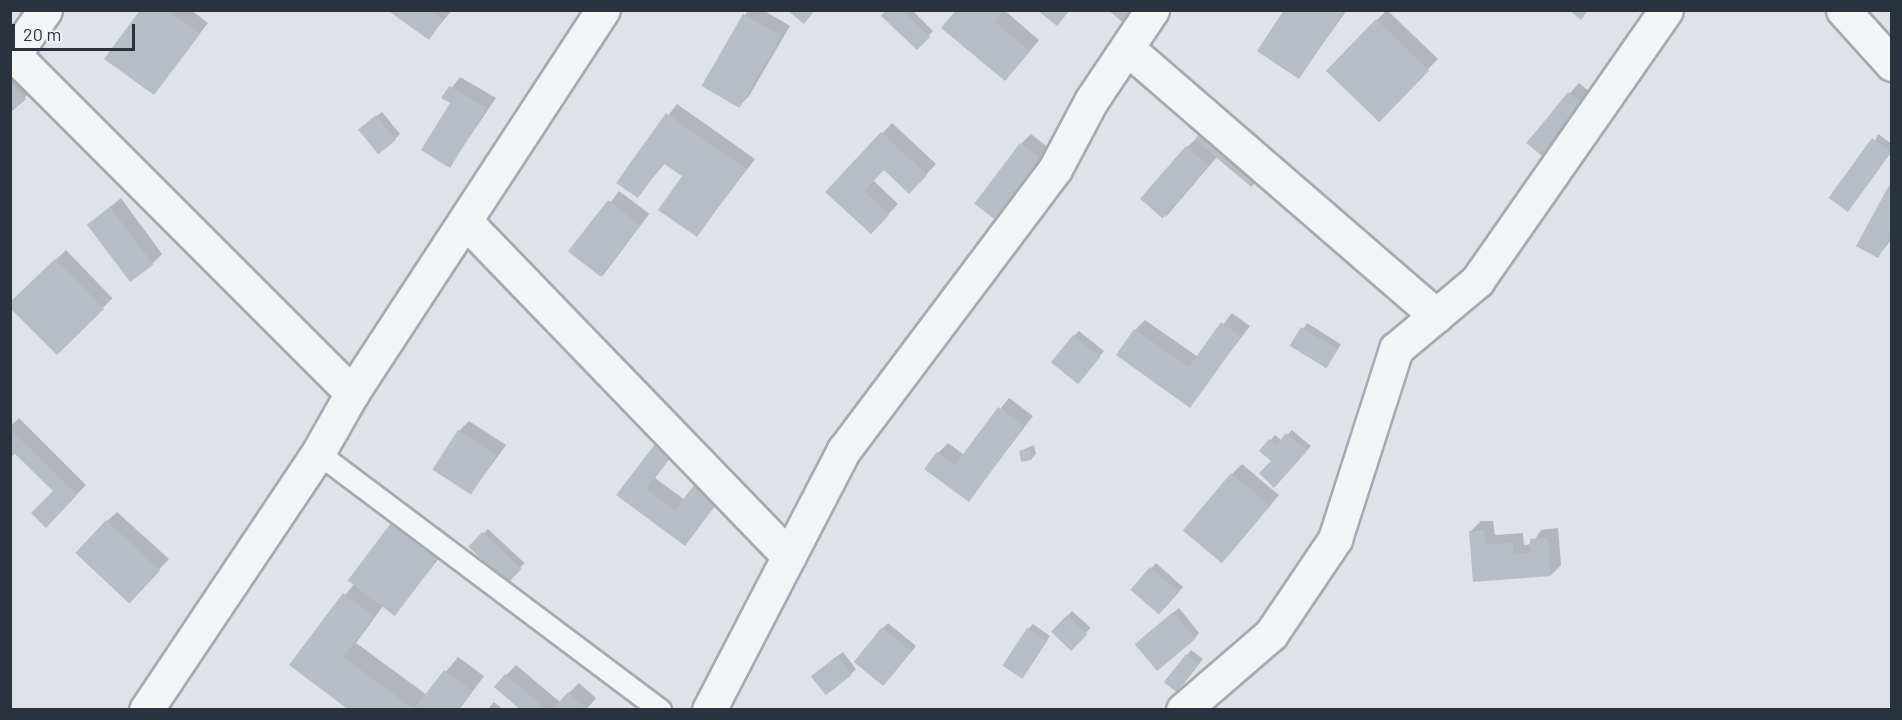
<!DOCTYPE html>
<style>
body{margin:0}
#map{position:relative;width:1902px;height:720px;overflow:hidden;background:#dfe3e8;font-family:Barlow,sans-serif}
div>[style]{position:absolute}
.shadow>*{inset:0;background:#0003;transform-origin:0 0}
.building>*{inset:0;background:#b7bdc4;transform-origin:0 0}
.roads{filter:drop-shadow(2px 0 #a5aab2) drop-shadow(-2px 0 #a5aab2) drop-shadow(0 2px #a5aab2) drop-shadow(0 -2px #a5aab2)}
.lane>*{height:21px;margin:-10.5px;padding:0 10.5px;transform-origin:10.5px;border-radius:10.5px;background:#f2f4f6}
.street>*{height:33px;margin:-16.5px;padding:0 16.5px;transform-origin:16.5px;border-radius:16.5px;background:#f2f4f6}
span{translate:-50% -50%;white-space:nowrap;text-align:center;line-height:1.15;-webkit-text-stroke:4.5px #eff2f5;paint-order:stroke}
.frame{position:absolute;inset:0;border:12px solid #29323e;pointer-events:none}
.scale{position:absolute;left:12px;top:24px;width:123px;height:27px;box-sizing:border-box;border:3px solid #29323e;border-top:0;padding-left:8px;font-size:18px;line-height:21px;white-space:nowrap;color:#29323e;-webkit-text-stroke:4px #eff2f5;paint-order:stroke}
</style>
<div id="map">
<div class="shadow">
<i style="clip-path:polygon(142px 10px,191px 10px,208px 23px,154px 93px)"></i>
<i style="clip-path:polygon(390px 10px,452px 10px,429px 38px)"></i>
<i style="clip-path:polygon(749px 10px,763px 10px,790px 26px,749px 96px,739px 106px,745px 15px)"></i>
<i style="clip-path:polygon(888px 10px,912px 10px,933px 31px,917px 48px)"></i>
<i style="clip-path:polygon(958px 10px,1004px 10px,1039px 40px,1015px 69px)"></i>
<i style="clip-path:polygon(1286px 10px,1347px 10px,1299px 77px)"></i>
<i style="clip-path:polygon(1387px 10px,1438px 59px,1379px 120px,1377px 20px)"></i>
<i style="clip-path:polygon(10px 60px,35px 88px,10px 111px)"></i>
<i style="clip-path:polygon(460px 77px,496px 98px,450px 166px,452px 102px,444px 98px)"></i>
<i style="clip-path:polygon(1579px 83px,1609px 108px,1527px 142px,1570px 93px)"></i>
<i style="clip-path:polygon(677px 104px,755px 159px,697px 235px,684px 176px,665px 163px,638px 196px,618px 182px)"></i>
<i style="clip-path:polygon(382px 112px,400px 134px,395px 139px,365px 125px)"></i>
<i style="clip-path:polygon(892px 123px,936px 164px,919px 182px,884px 168px,873px 180px,898px 204px,871px 232px,827px 192px)"></i>
<i style="clip-path:polygon(1031px 134px,1063px 159px,1018px 218px,1021px 144px)"></i>
<i style="clip-path:polygon(1878px 134px,1892px 144px,1892px 151px,1848px 209px)"></i>
<i style="clip-path:polygon(1197px 138px,1217px 157px,1165px 218px,1187px 147px)"></i>
<i style="clip-path:polygon(1892px 183px,1892px 239px,1878px 256px)"></i>
<i style="left:619px;top:191px;width:38px;height:78px;rotate:37deg"></i>
<i style="clip-path:polygon(121px 198px,162px 254px,152px 264px,89px 224px)"></i>
<i style="left:66px;top:250px;width:67px;height:78px;rotate:46deg"></i>
<i style="clip-path:polygon(1232px 313px,1250px 326px,1189px 406px,1135px 330px,1145px 320px,1198px 357px)"></i>
<i style="left:1307px;top:323px;width:40px;height:28px;rotate:32deg"></i>
<i style="clip-path:polygon(1079px 331px,1104px 351px,1083px 377px,1074px 336px)"></i>
<i style="clip-path:polygon(1009px 398px,1033px 416px,969px 500px,938px 453px,948px 443px,964px 455px)"></i>
<i style="clip-path:polygon(19px 418px,86px 485px,46px 526px,55px 491px,15px 452px,10px 456px,10px 426px)"></i>
<i style="clip-path:polygon(469px 421px,506px 445px,471px 493px,459px 431px)"></i>
<i style="clip-path:polygon(1292px 430px,1311px 446px,1274px 486px,1273px 461px,1261px 451px,1275px 435px,1282px 441px)"></i>
<i style="clip-path:polygon(684px 440px,655px 478px,685px 500px,706px 476px,727px 491px,684px 544px,618px 495px)"></i>
<i style="clip-path:polygon(1034px 445px,1036px 454px,1031px 459px,1020px 451px)"></i>
<i style="clip-path:polygon(1242px 464px,1279px 495px,1232px 551px,1232px 474px)"></i>
<i style="clip-path:polygon(117px 512px,169px 559px,140px 590px,107px 521px)"></i>
<i style="clip-path:polygon(402px 514px,447px 548px,403px 604px,393px 614px,383px 606px,356px 643px,427px 695px,458px 657px,484px 676px,459px 710px,351px 710px,291px 665px,354px 584px,349px 580px)"></i>
<i style="clip-path:polygon(1481px 521px,1493px 521px,1495px 535px,1523px 533px,1524px 545px,1532px 544px,1541px 530px,1558px 528px,1561px 565px,1551px 575px,1474px 580px,1471px 531px)"></i>
<i style="left:488px;top:529px;width:50px;height:25px;rotate:43deg"></i>
<i style="clip-path:polygon(1156px 563px,1183px 587px,1165px 608px,1133px 590px)"></i>
<i style="clip-path:polygon(1179px 608px,1199px 633px,1195px 638px,1141px 639px)"></i>
<i style="left:1072px;top:611px;width:25px;height:28px;rotate:42deg"></i>
<i style="clip-path:polygon(888px 623px,916px 646px,889px 679px,883px 628px)"></i>
<i style="clip-path:polygon(1033px 624px,1050px 636px,1026px 672px,1028px 629px)"></i>
<i style="clip-path:polygon(1191px 650px,1203px 659px,1182px 686px,1187px 655px)"></i>
<i style="clip-path:polygon(843px 652px,856px 669px,851px 674px,818px 671px)"></i>
<i style="clip-path:polygon(516px 665px,560px 702px,579px 683px,596px 698px,586px 710px,524px 710px,496px 686px)"></i>
<i style="clip-path:polygon(494px 702px,504px 710px,487px 710px)"></i>
</div>
<div class="building">
<i style="clip-path:polygon(140px 10px,168px 10px,200px 34px,154px 95px,104px 59px)"></i>
<i style="clip-path:polygon(387px 10px,430px 10px,443px 20px,429px 40px)"></i>
<i style="clip-path:polygon(787px 10px,815px 10px,804px 24px)"></i>
<i style="clip-path:polygon(886px 10px,902px 10px,930px 37px,917px 50px,881px 16px)"></i>
<i style="clip-path:polygon(956px 10px,1004px 10px,995px 22px,1030px 51px,1005px 81px,941px 28px)"></i>
<i style="clip-path:polygon(1037px 10px,1070px 10px,1057px 26px)"></i>
<i style="clip-path:polygon(1108px 10px,1152px 10px,1134px 32px)"></i>
<i style="clip-path:polygon(1284px 10px,1345px 10px,1299px 79px,1257px 51px)"></i>
<i style="clip-path:polygon(1569px 10px,1588px 10px,1581px 20px)"></i>
<i style="left:743px;top:14px;width:44px;height:83px;rotate:30deg"></i>
<i style="left:1376px;top:19px;width:74px;height:72px;rotate:44deg"></i>
<i style="clip-path:polygon(10px 81px,26px 99px,10px 113px)"></i>
<i style="clip-path:polygon(449px 86px,487px 108px,450px 168px,421px 150px,450px 103px,441px 98px)"></i>
<i style="left:1568px;top:92px;width:43px;height:66px;rotate:39deg"></i>
<i style="clip-path:polygon(666px 113px,746px 169px,697px 237px,658px 210px,682px 176px,663px 163px,638px 198px,616px 183px)"></i>
<i style="left:376px;top:115px;width:32px;height:23px;rotate:51deg"></i>
<i style="left:1207px;top:125px;width:74px;height:19px;rotate:40deg"></i>
<i style="clip-path:polygon(881px 132px,927px 175px,909px 194px,884px 170px,864px 191px,889px 215px,871px 234px,825px 192px)"></i>
<i style="left:1872px;top:138px;width:24px;height:74px;rotate:36deg"></i>
<i style="left:1020px;top:143px;width:44px;height:76px;rotate:37deg"></i>
<i style="left:1186px;top:146px;width:30px;height:70px;rotate:41deg"></i>
<i style="clip-path:polygon(1892px 180px,1892px 233px,1878px 258px,1856px 246px)"></i>
<i style="left:608px;top:200px;width:41px;height:65px;rotate:38deg"></i>
<i style="left:110px;top:207px;width:72px;height:29px;rotate:53deg"></i>
<i style="clip-path:polygon(55px 259px,104px 309px,57px 355px,10px 308px,10px 302px)"></i>
<i style="clip-path:polygon(1221px 322px,1241px 337px,1190px 408px,1116px 355px,1134px 329px,1189px 367px)"></i>
<i style="left:1301px;top:327px;width:43px;height:22px;rotate:31deg"></i>
<i style="left:1073px;top:335px;width:35px;height:35px;rotate:39deg"></i>
<i style="clip-path:polygon(998px 407px,1024px 426px,969px 502px,924px 469px,937px 452px,955px 465px)"></i>
<i style="clip-path:polygon(10px 429px,77px 495px,46px 528px,31px 513px,53px 491px,15px 454px,10px 458px)"></i>
<i style="left:458px;top:430px;width:46px;height:47px;rotate:33deg"></i>
<i style="clip-path:polygon(1286px 433px,1307px 451px,1274px 488px,1259px 473px,1271px 461px,1259px 451px,1269px 439px,1276px 445px)"></i>
<i style="clip-path:polygon(659px 439px,675px 451px,646px 489px,675px 510px,695px 484px,718px 502px,685px 546px,616px 495px)"></i>
<i style="left:1030px;top:449px;width:11px;height:11px;rotate:80deg"></i>
<i style="left:1231px;top:473px;width:51px;height:75px;rotate:40deg"></i>
<i style="left:106px;top:520px;width:74px;height:45px;rotate:43deg"></i>
<i style="left:391px;top:523px;width:59px;height:72px;rotate:37deg"></i>
<i style="clip-path:polygon(1484px 530px,1485px 544px,1513px 543px,1514px 554px,1530px 553px,1530px 539px,1548px 538px,1551px 576px,1473px 582px,1469px 531px)"></i>
<i style="left:482px;top:532px;width:54px;height:20px;rotate:43deg"></i>
<i style="left:1150px;top:567px;width:38px;height:30px;rotate:41deg"></i>
<i style="clip-path:polygon(343px 593px,374px 616px,343px 657px,414px 709px,444px 670px,472px 691px,457px 710px,349px 710px,289px 665px)"></i>
<i style="left:1173px;top:612px;width:35px;height:50px;rotate:50deg"></i>
<i style="left:1067px;top:615px;width:28px;height:23px;rotate:44deg"></i>
<i style="left:882px;top:627px;width:38px;height:45px;rotate:39deg"></i>
<i style="left:1027px;top:628px;width:24px;height:45px;rotate:33deg"></i>
<i style="left:1186px;top:654px;width:16px;height:36px;rotate:38deg"></i>
<i style="left:837px;top:656px;width:24px;height:33px;rotate:52deg"></i>
<i style="clip-path:polygon(505px 674px,547px 710px,521px 710px,494px 687px)"></i>
<i style="clip-path:polygon(568px 692px,589px 710px,552px 710px)"></i>
</div>
<div class="roads">
<div class="lane">
<i style="left:318px;top:453px;width:428px;rotate:36.9deg"></i>
</div>
<div class="street">
<i style="left:1843px;top:10px;width:73px;rotate:47.8deg"></i>
<i style="left:1127px;top:48px;width:409px;rotate:40.9deg"></i>
<i style="left:10px;top:51px;width:484px;rotate:45deg"></i>
<i style="left:10px;top:60px;width:61px;rotate:-55deg"></i>
<i style="left:465px;top:221px;width:466px;rotate:46deg"></i>
<i style="left:146px;top:710px;width:309px;rotate:-56.2deg"></i>
<i style="left:318px;top:453px;width:69px;rotate:-60.5deg"></i>
<i style="left:352px;top:393px;width:458px;rotate:-56.8deg"></i>
<i style="left:709px;top:710px;width:293px;rotate:-62.6deg"></i>
<i style="left:844px;top:450px;width:351px;rotate:-53.1deg"></i>
<i style="left:1055px;top:169px;width:77px;rotate:-62.1deg"></i>
<i style="left:1091px;top:101px;width:110px;rotate:-56.2deg"></i>
<i style="left:1183px;top:710px;width:116px;rotate:-40.8deg"></i>
<i style="left:1271px;top:634px;width:115px;rotate:-56deg"></i>
<i style="left:1335px;top:539px;width:200px;rotate:-72.2deg"></i>
<i style="left:1396px;top:349px;width:106px;rotate:-40deg"></i>
<i style="left:1477px;top:281px;width:330px;rotate:-55.1deg"></i>
</div>
</div>
<div class="frame"></div>
<div class="scale">20 m</div>
</div>
